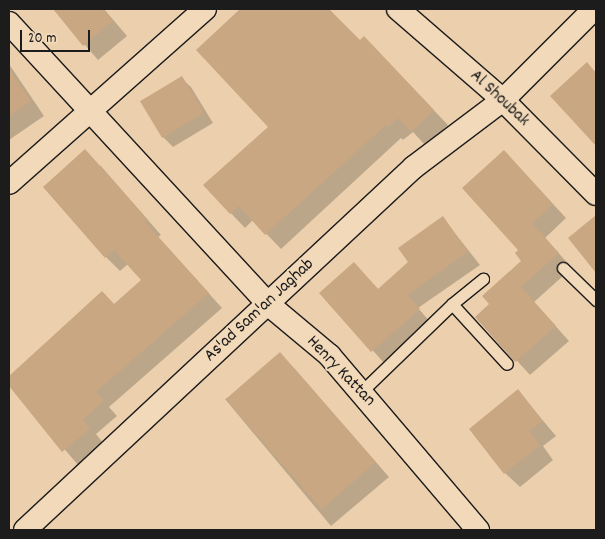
<!DOCTYPE html>
<style>
body{margin:0}
#map{position:relative;width:605px;height:539px;overflow:hidden;background:#ecd0ad;font-family:Dekko,sans-serif}
div>[style]{position:absolute}
.shadow>*{inset:0;background:#0003}
.building>*{inset:0;background:#c8a782;transform-origin:0 0}
.roads{filter:drop-shadow(1px 0 #1c1c1c) drop-shadow(-1px 0 #1c1c1c) drop-shadow(0 1px #1c1c1c) drop-shadow(0 -1px #1c1c1c)}
.service>*{height:11px;margin:-5.5px;padding:0 5.5px;transform-origin:5.5px;border-radius:5.5px;background:#f1d9b9}
.minor>*{height:22px;margin:-11px;padding:0 11px;transform-origin:11px;border-radius:11px;background:#f1d9b9}
span{translate:-50% -50%;white-space:nowrap;text-align:center;line-height:1.15;-webkit-text-stroke:4px #f1d9b9;paint-order:stroke}
.street-label{font-size:18px;color:#1c1c1c}
.frame{position:absolute;inset:0;border:10px solid #1c1c1c;pointer-events:none}
.scale{position:absolute;left:20px;top:30px;width:70px;height:22px;box-sizing:border-box;border:2px solid #1c1c1c;border-top:0;padding-left:6px;font-size:15px;line-height:18px;white-space:nowrap;color:#1c1c1c;-webkit-text-stroke:4px #f1d9b9;paint-order:stroke}
</style>
<div id="map">
<div class="shadow">
<i style="clip-path:polygon(54px 9px,104px 9px,127px 36px,98px 60px)"></i>
<i style="clip-path:polygon(242px 9px,327px 9px,360px 41px,378px 52px,448px 125px,426px 146px,413px 132px,403px 140px,401px 138px,281px 249px,253px 220px,245px 228px,205px 186px,270px 127px,198px 50px)"></i>
<i style="clip-path:polygon(9px 64px,44px 116px,9px 140px)"></i>
<i style="clip-path:polygon(587px 64px,596px 73px,596px 144px,552px 96px)"></i>
<i style="clip-path:polygon(181px 78px,191px 87px,213px 123px,173px 147px,163px 137px)"></i>
<i style="clip-path:polygon(504px 151px,566px 218px,545px 238px,572px 268px,534px 302px,569px 341px,530px 375px,477px 317px,491px 304px,523px 261px)"></i>
<i style="clip-path:polygon(100px 165px,161px 235px,158px 237px,222px 308px,109px 407px,117px 416px,96px 434px,104px 444px,78px 465px,9px 384px,9px 378px,102px 293px,115px 305px,143px 280px,128px 264px,120px 271px,106px 257px)"></i>
<i style="clip-path:polygon(596px 217px,596px 271px,570px 238px)"></i>
<i style="clip-path:polygon(443px 218px,480px 265px,418px 308px,431px 323px,385px 364px,321px 293px,354px 264px,379px 290px,410px 262px)"></i>
<i style="clip-path:polygon(294px 368px,389px 477px,331px 526px,225px 399px)"></i>
<i style="clip-path:polygon(518px 391px,556px 436px,543px 446px,553px 460px,520px 487px,505px 473px)"></i>
</div>
<div class="building">
<i style="clip-path:polygon(53px 9px,103px 9px,113px 21px,83px 46px)"></i>
<i style="clip-path:polygon(240px 9px,329px 9px,360px 40px,364px 36px,434px 110px,411px 132px,398px 118px,388px 127px,386px 125px,265px 235px,239px 206px,230px 214px,203px 185px,268px 127px,196px 50px)"></i>
<i style="clip-path:polygon(587px 62px,596px 73px,596px 146px,550px 96px)"></i>
<i style="clip-path:polygon(9px 69px,31px 101px,9px 116px)"></i>
<i style="left:182px;top:76px;width:43px;height:49px;rotate:59deg"></i>
<i style="clip-path:polygon(85px 149px,148px 220px,145px 222px,209px 293px,96px 392px,104px 401px,83px 419px,90px 429px,62px 452px,9px 386px,9px 376px,102px 291px,114px 304px,141px 280px,114px 250px,105px 258px,43px 187px)"></i>
<i style="clip-path:polygon(504px 150px,553px 204px,532px 223px,559px 253px,521px 287px,556px 326px,515px 362px,475px 317px,489px 304px,482px 296px,521px 261px,515px 253px,518px 250px,462px 188px)"></i>
<i style="clip-path:polygon(596px 215px,596px 273px,568px 238px)"></i>
<i style="clip-path:polygon(443px 216px,468px 252px,407px 295px,420px 309px,371px 352px,319px 293px,354px 262px,378px 289px,408px 262px,398px 248px)"></i>
<i style="left:280px;top:352px;width:146px;height:72px;rotate:49deg"></i>
<i style="clip-path:polygon(518px 389px,543px 421px,529px 431px,540px 445px,504px 474px,469px 429px)"></i>
</div>
<div class="roads">
<div class="service">
<i style="left:563px;top:268px;width:46px;rotate:44.1deg"></i>
<i style="left:452px;top:304px;width:81px;rotate:47.5deg"></i>
<i style="left:361px;top:392px;width:127px;rotate:-44deg"></i>
<i style="left:452px;top:304px;width:40px;rotate:-39deg"></i>
</div>
<div class="minor">
<i style="left:398px;top:9px;width:139px;rotate:40.9deg"></i>
<i style="left:503px;top:100px;width:132px;rotate:45.3deg"></i>
<i style="left:9px;top:23px;width:382px;rotate:47.3deg"></i>
<i style="left:268px;top:304px;width:80px;rotate:39.9deg"></i>
<i style="left:329px;top:355px;width:230px;rotate:49.6deg"></i>
<i style="left:9px;top:183px;width:262px;rotate:-41.6deg"></i>
<i style="left:25px;top:530px;width:532px;rotate:-43.02deg"></i>
<i style="left:414px;top:167px;width:111px;rotate:-37deg"></i>
<i style="left:503px;top:100px;width:129px;rotate:-45deg"></i>
</div>
</div>
<div class="street-label">
<span style="left:499px;top:99px;rotate:43deg">Al Shoubak</span>
<span style="left:260px;top:311px;rotate:-43deg">As'ad Sam'an Jaghab</span>
<span style="left:340px;top:372px;rotate:46deg">Henry Kattan</span>
</div>
<div class="frame"></div>
<div class="scale">20 m</div>
</div>
